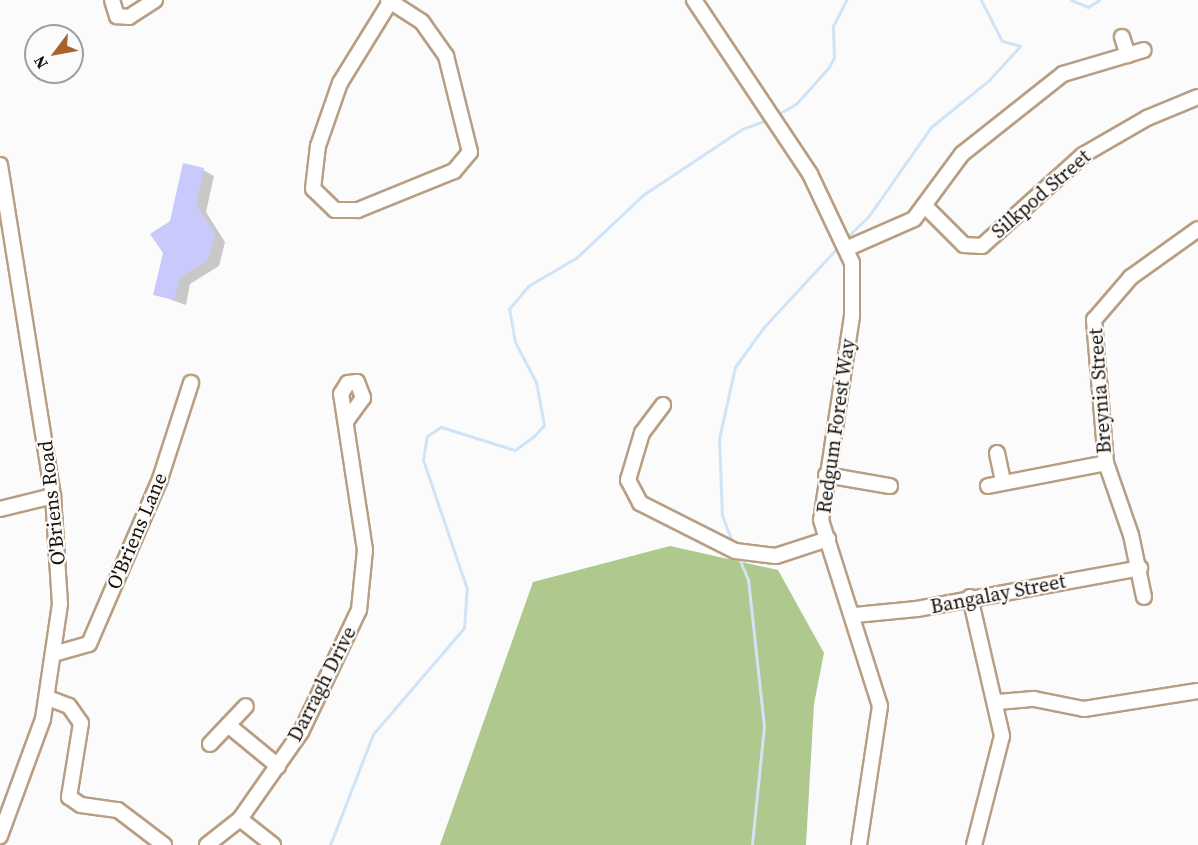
<!DOCTYPE html>
<style>
body{margin:0}
#map{position:relative;width:1198px;height:845px;overflow:hidden;background:#fbfbfb;font-family:"Source Serif 4",serif}
div>[style]{position:absolute}
.forest>*{inset:0;background:#aec88d}
.shadow>*{inset:0;background:#0003}
.stream>*{height:3px;margin:-1.5px;padding:0 1.5px;transform-origin:1.5px;border-radius:1.5px;background:#cfe4f7}
.building>*{inset:0;background:#c9cafb}
.roads{filter:drop-shadow(2px 0 #b89e82) drop-shadow(-2px 0 #b89e82) drop-shadow(0 2px #b89e82) drop-shadow(0 -2px #b89e82)}
.minor>*{height:14px;margin:-7px;padding:0 7px;transform-origin:7px;border-radius:7px;background:#fff}
span{translate:-50% -50%;white-space:nowrap;text-align:center;line-height:1.15;-webkit-text-stroke:4.5px #fbfbfb;paint-order:stroke}
.street-label{font-size:20px;color:#1a1006}
.north{position:absolute;left:24px;top:24px;width:60px;height:60px;box-sizing:border-box;background:#fbfbfb;border:2px solid #a19d99;border-radius:50%;rotate:238deg;font-size:16px;font-weight:700;line-height:24px;text-align:center;color:#1a1006}
.north::after{content:'';display:block;margin:auto;width:21px;height:27px;background:#a56330;clip-path:polygon(50% 0,100% 100%,50% 72%,0 100%)}
</style>
<div id="map">
<div class="forest">
<i style="clip-path:polygon(670px 546px,778px 570px,824px 653px,814px 704px,806px 845px,440px 845px,533px 582px)"></i>
</div>
<div class="shadow">
<i style="clip-path:polygon(203px 170px,214px 176px,206px 212px,225px 242px,219px 266px,190px 284px,186px 305px,155px 294px,171px 222px)"></i>
</div>
<div class="stream">
<i style="left:1071px;top:0;width:18px;rotate:22deg"></i>
<i style="left:1088px;top:7px;width:13px;rotate:-32deg"></i>
<i style="left:775px;top:116px;width:24px;rotate:-30deg"></i>
<i style="left:796px;top:104px;width:50px;rotate:-48.3deg"></i>
<i style="left:829px;top:67px;width:11px;rotate:-63deg"></i>
<i style="left:834px;top:57px;width:31px;rotate:-92deg"></i>
<i style="left:833px;top:26px;width:29px;rotate:-63deg"></i>
<i style="left:845px;top:239px;width:32px;rotate:-44deg"></i>
<i style="left:868px;top:217px;width:110px;rotate:-55deg"></i>
<i style="left:931px;top:127px;width:75px;rotate:-39deg"></i>
<i style="left:989px;top:80px;width:46px;rotate:-47.6deg"></i>
<i style="left:1020px;top:46px;width:19px;rotate:-164deg"></i>
<i style="left:1002px;top:41px;width:46px;rotate:-117.1deg"></i>
<i style="left:733px;top:544px;width:30px;rotate:-111deg"></i>
<i style="left:722px;top:516px;width:77px;rotate:-92.2deg"></i>
<i style="left:719px;top:439px;width:74px;rotate:-77.5deg"></i>
<i style="left:735px;top:367px;width:48px;rotate:-54.3deg"></i>
<i style="left:763px;top:328px;width:112px;rotate:-47.2deg"></i>
<i style="left:738px;top:556px;width:25px;rotate:67deg"></i>
<i style="left:748px;top:579px;width:148px;rotate:83.8deg"></i>
<i style="left:764px;top:726px;width:120px;rotate:95.8deg"></i>
<i style="left:330px;top:845px;width:119px;rotate:-68.8deg"></i>
<i style="left:373px;top:734px;width:140px;rotate:-49.4deg"></i>
<i style="left:464px;top:628px;width:39px;rotate:-86deg"></i>
<i style="left:467px;top:589px;width:136px;rotate:-108.8deg"></i>
<i style="left:423px;top:460px;width:24px;rotate:-81deg"></i>
<i style="left:427px;top:436px;width:17px;rotate:-33deg"></i>
<i style="left:441px;top:427px;width:77px;rotate:17.3deg"></i>
<i style="left:515px;top:450px;width:22px;rotate:-36deg"></i>
<i style="left:533px;top:437px;width:16px;rotate:-47deg"></i>
<i style="left:544px;top:425px;width:44px;rotate:-100.5deg"></i>
<i style="left:536px;top:382px;width:45px;rotate:-117.7deg"></i>
<i style="left:515px;top:342px;width:34px;rotate:-100deg"></i>
<i style="left:509px;top:309px;width:30px;rotate:-50deg"></i>
<i style="left:528px;top:286px;width:56px;rotate:-30.3deg"></i>
<i style="left:576px;top:258px;width:92px;rotate:-43.2deg"></i>
<i style="left:643px;top:195px;width:119px;rotate:-33.7deg"></i>
<i style="left:742px;top:129px;width:29px;rotate:-20deg"></i>
</div>
<div class="building">
<i style="clip-path:polygon(183px 163px,204px 168px,196px 205px,215px 234px,208px 260px,179px 278px,175px 300px,153px 295px,163px 253px,150px 234px,170px 221px)"></i>
</div>
<div class="roads">
<div class="minor">
<i style="left:112px;top:0;width:17px;rotate:73deg"></i>
<i style="left:117px;top:16px;width:12px;rotate:5deg"></i>
<i style="left:129px;top:17px;width:31px;rotate:-33deg"></i>
<i style="left:388px;top:0;width:40px;rotate:32.9deg"></i>
<i style="left:422px;top:22px;width:42px;rotate:54.8deg"></i>
<i style="left:446px;top:56px;width:99px;rotate:76deg"></i>
<i style="left:470px;top:152px;width:25px;rotate:130deg"></i>
<i style="left:454px;top:171px;width:104px;rotate:157.9deg"></i>
<i style="left:358px;top:210px;width:23px;rotate:180deg"></i>
<i style="left:335px;top:210px;width:30px;rotate:-136deg"></i>
<i style="left:313px;top:189px;width:43px;rotate:-83.4deg"></i>
<i style="left:318px;top:146px;width:67px;rotate:-70.8deg"></i>
<i style="left:340px;top:83px;width:95px;rotate:-58.3deg"></i>
<i style="left:694px;top:0;width:209px;rotate:56.3deg"></i>
<i style="left:810px;top:174px;width:98px;rotate:64.7deg"></i>
<i style="left:852px;top:263px;width:53px;rotate:90deg"></i>
<i style="left:852px;top:316px;width:206px;rotate:98.6deg"></i>
<i style="left:821px;top:520px;width:195px;rotate:72.4deg"></i>
<i style="left:880px;top:706px;width:141px;rotate:98.6deg"></i>
<i style="left:1122px;top:37px;width:19px;rotate:72deg"></i>
<i style="left:0;top:165px;width:335px;rotate:80.9deg"></i>
<i style="left:53px;top:496px;width:108px;rotate:86.3deg"></i>
<i style="left:60px;top:604px;width:116px;rotate:98.4deg"></i>
<i style="left:43px;top:719px;width:125px;rotate:110.2deg"></i>
<i style="left:927px;top:208px;width:52px;rotate:45deg"></i>
<i style="left:964px;top:245px;width:18px;rotate:3deg"></i>
<i style="left:982px;top:246px;width:136px;rotate:-42deg"></i>
<i style="left:1083px;top:155px;width:74px;rotate:-30deg"></i>
<i style="left:1147px;top:118px;width:55px;rotate:-22.4deg"></i>
<i style="left:848px;top:248px;width:72px;rotate:-23.7deg"></i>
<i style="left:914px;top:219px;width:81px;rotate:-53.6deg"></i>
<i style="left:962px;top:154px;width:129px;rotate:-38.4deg"></i>
<i style="left:1063px;top:74px;width:84px;rotate:-16.5deg"></i>
<i style="left:663px;top:405px;width:35px;rotate:127deg"></i>
<i style="left:642px;top:433px;width:49px;rotate:106.6deg"></i>
<i style="left:628px;top:480px;width:26px;rotate:62deg"></i>
<i style="left:640px;top:503px;width:106px;rotate:26.8deg"></i>
<i style="left:735px;top:551px;width:41px;rotate:7deg"></i>
<i style="left:776px;top:556px;width:55px;rotate:-18.1deg"></i>
<i style="left:997px;top:453px;width:30px;rotate:78deg"></i>
<i style="left:826px;top:475px;width:65px;rotate:9.8deg"></i>
<i style="left:988px;top:486px;width:120px;rotate:-11deg"></i>
<i style="left:0;top:509px;width:55px;rotate:-13.8deg"></i>
<i style="left:970px;top:597px;width:143px;rotate:77deg"></i>
<i style="left:1002px;top:736px;width:113px;rotate:104.4deg"></i>
<i style="left:1144px;top:597px;width:63px;rotate:-101.8deg"></i>
<i style="left:1131px;top:535px;width:76px;rotate:-109.1deg"></i>
<i style="left:1106px;top:463px;width:144px;rotate:-94.8deg"></i>
<i style="left:1094px;top:320px;width:57px;rotate:-49.3deg"></i>
<i style="left:1131px;top:277px;width:82px;rotate:-35.6deg"></i>
<i style="left:855px;top:615px;width:62px;rotate:-5.5deg"></i>
<i style="left:917px;top:609px;width:227px;rotate:-10.4deg"></i>
<i style="left:57px;top:653px;width:33px;rotate:-16deg"></i>
<i style="left:89px;top:644px;width:180px;rotate:-66.7deg"></i>
<i style="left:160px;top:479px;width:101px;rotate:-72.1deg"></i>
<i style="left:48px;top:698px;width:22px;rotate:21deg"></i>
<i style="left:69px;top:706px;width:21px;rotate:55deg"></i>
<i style="left:81px;top:723px;width:75px;rotate:99.2deg"></i>
<i style="left:69px;top:797px;width:14px;rotate:34deg"></i>
<i style="left:81px;top:805px;width:37px;rotate:8deg"></i>
<i style="left:118px;top:810px;width:58px;rotate:37.3deg"></i>
<i style="left:998px;top:702px;width:36px;rotate:-5deg"></i>
<i style="left:1034px;top:699px;width:51px;rotate:11.3deg"></i>
<i style="left:1084px;top:709px;width:115px;rotate:-9deg"></i>
<i style="left:228px;top:725px;width:65px;rotate:39.4deg"></i>
<i style="left:210px;top:744px;width:52px;rotate:-46.5deg"></i>
<i style="left:240px;top:819px;width:42px;rotate:38.2deg"></i>
<i style="left:207px;top:845px;width:42px;rotate:-38.2deg"></i>
<i style="left:240px;top:819px;width:106px;rotate:-55deg"></i>
<i style="left:301px;top:732px;width:135px;rotate:-64.6deg"></i>
<i style="left:359px;top:610px;width:60px;rotate:-84.3deg"></i>
<i style="left:365px;top:550px;width:158px;rotate:-98.7deg"></i>
<i style="left:341px;top:394px;width:13px;rotate:-58deg"></i>
<i style="left:348px;top:383px;width:9px;rotate:-6deg"></i>
<i style="left:357px;top:382px;width:17px;rotate:69deg"></i>
<i style="left:363px;top:398px;width:29px;rotate:126deg"></i>
</div>
</div>
<div class="street-label">
<span style="left:1041px;top:194px;rotate:-41deg">Silkpod Street</span>
<span style="left:1100px;top:391px;rotate:-94deg">Breynia Street</span>
<span style="left:836px;top:426px;rotate:-82deg">Redgum Forest Way</span>
<span style="left:52px;top:503px;rotate:-96deg">O'Briens Road</span>
<span style="left:137px;top:531px;rotate:-67deg">O'Briens Lane</span>
<span style="left:998px;top:594px;rotate:-11deg">Bangalay Street</span>
<span style="left:322px;top:684px;rotate:-63deg">Darragh Drive</span>
</div>
<div class="north">N</div>
</div>
